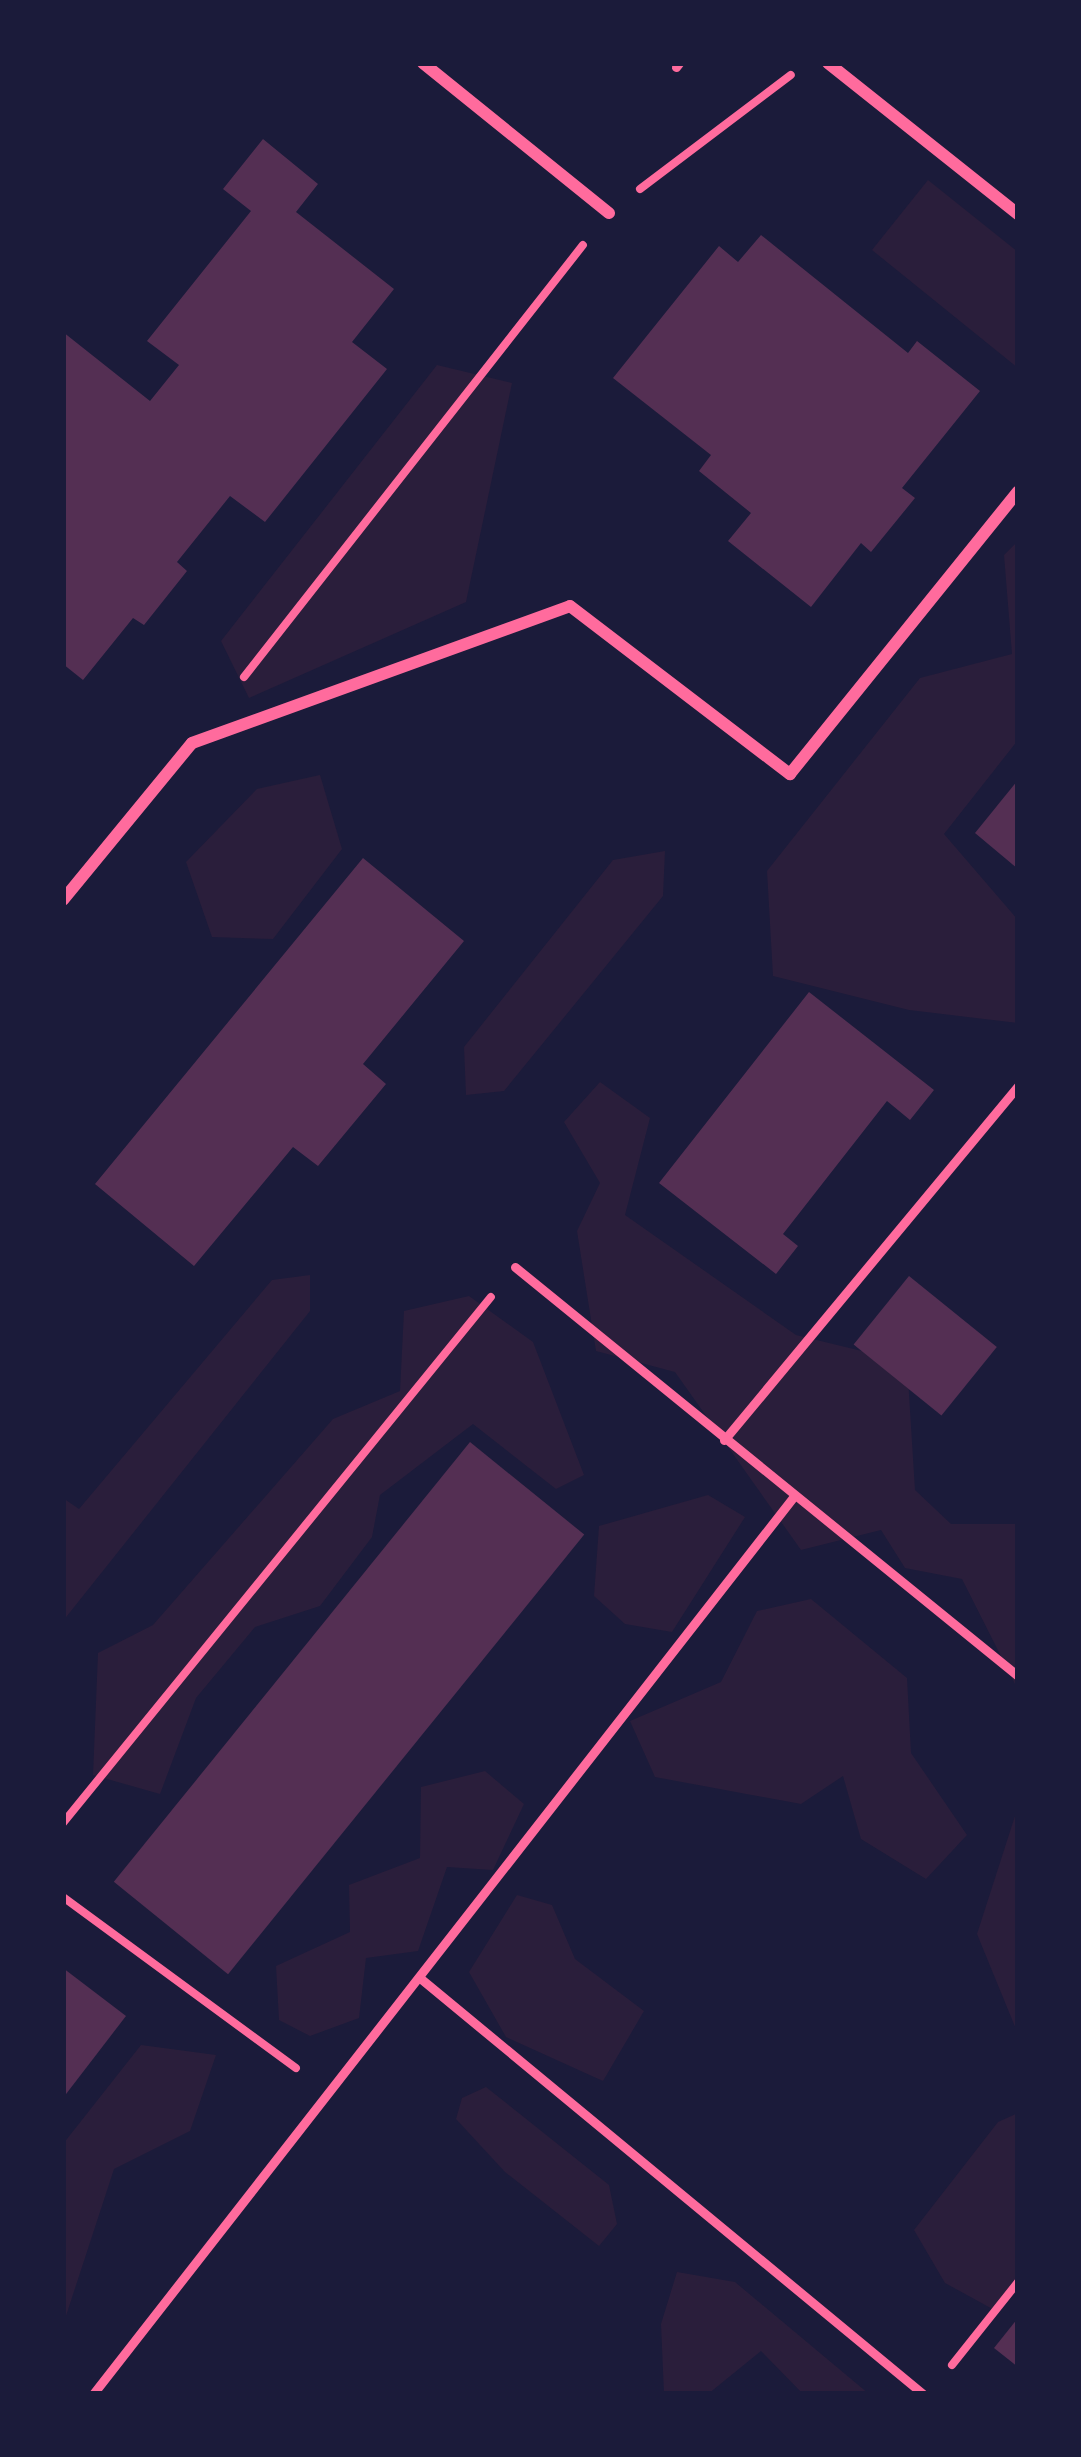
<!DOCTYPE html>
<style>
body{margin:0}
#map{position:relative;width:1081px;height:2457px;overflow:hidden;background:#1b1b3a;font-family:"Nunito Sans",sans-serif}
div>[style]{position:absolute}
.green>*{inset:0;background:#2a1e3b}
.building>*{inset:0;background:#542f53;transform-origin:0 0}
.path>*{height:8px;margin:-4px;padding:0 4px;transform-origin:4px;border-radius:4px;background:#ff6b9d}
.service>*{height:9px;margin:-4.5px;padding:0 4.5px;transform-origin:4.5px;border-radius:4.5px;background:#ff6b9d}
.minor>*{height:12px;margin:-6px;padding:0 6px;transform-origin:6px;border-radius:6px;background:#ff6b9d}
span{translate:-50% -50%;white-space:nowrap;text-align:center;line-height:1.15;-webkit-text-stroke:12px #1b1b3a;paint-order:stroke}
.frame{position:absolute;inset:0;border:66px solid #1b1b3a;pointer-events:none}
</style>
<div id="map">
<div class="green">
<i style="clip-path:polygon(928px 180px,1018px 252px,1018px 368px,872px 250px)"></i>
<i style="clip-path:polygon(437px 365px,512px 383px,466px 602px,249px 698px,221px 641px)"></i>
<i style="clip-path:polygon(1018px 541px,1018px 740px,944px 834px,1018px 920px,1018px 1023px,909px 1010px,773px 976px,767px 871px,920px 678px,1012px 654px,1004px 555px)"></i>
<i style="clip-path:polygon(320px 775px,342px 849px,273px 939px,212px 937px,186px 862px,257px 789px)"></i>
<i style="clip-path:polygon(665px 851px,663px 896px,504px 1091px,466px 1095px,464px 1047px,613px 860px)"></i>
<i style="clip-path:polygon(600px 1082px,650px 1118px,625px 1215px,796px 1335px,907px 1362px,915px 1490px,951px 1524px,1018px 1524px,1018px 1690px,962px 1579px,905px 1568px,881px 1530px,801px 1550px,675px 1372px,596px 1351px,577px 1231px,600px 1183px,564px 1122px)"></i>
<i style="clip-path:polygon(310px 1275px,310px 1311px,63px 1621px,63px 1498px,79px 1509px,272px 1280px)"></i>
<i style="clip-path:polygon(469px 1296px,533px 1342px,584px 1475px,556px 1489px,473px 1424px,380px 1495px,372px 1537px,320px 1606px,255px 1627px,196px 1698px,160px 1794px,93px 1775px,98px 1653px,153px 1625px,333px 1419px,400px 1391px,404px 1311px)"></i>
<i style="clip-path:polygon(708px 1495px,745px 1517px,672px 1632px,625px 1624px,594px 1596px,599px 1526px)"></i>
<i style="clip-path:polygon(811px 1599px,907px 1678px,911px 1753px,967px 1835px,926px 1879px,861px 1839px,843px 1776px,801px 1804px,655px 1777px,630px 1721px,721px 1682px,757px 1611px)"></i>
<i style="clip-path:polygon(485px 1771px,524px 1804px,493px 1870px,447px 1867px,418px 1951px,366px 1958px,359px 2018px,310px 2036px,279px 2020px,276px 1966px,350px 1932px,349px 1885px,420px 1858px,421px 1787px)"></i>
<i style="clip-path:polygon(1015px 1816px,1018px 1816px,1018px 2034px,977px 1934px)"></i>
<i style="clip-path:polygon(517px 1895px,552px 1905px,575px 1959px,644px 2011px,603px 2081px,506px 2037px,469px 1972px)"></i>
<i style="clip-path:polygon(141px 2045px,216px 2055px,190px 2131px,114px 2169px,63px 2325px,63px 2144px)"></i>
<i style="clip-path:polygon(486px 2087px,609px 2185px,617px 2224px,599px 2246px,505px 2172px,456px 2119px,462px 2098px)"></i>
<i style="clip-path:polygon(1018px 2113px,1018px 2290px,998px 2312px,945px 2283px,914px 2230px,998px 2122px)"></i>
<i style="clip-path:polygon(677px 2272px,735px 2282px,869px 2394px,803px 2394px,761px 2351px,708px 2394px,664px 2394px,661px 2324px)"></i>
</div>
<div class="building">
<i style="clip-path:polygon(263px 139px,318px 184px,296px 212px,394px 289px,352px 342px,387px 369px,265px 522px,230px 496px,177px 562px,187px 571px,144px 625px,133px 618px,83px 680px,63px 664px,63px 332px,150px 401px,179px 365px,147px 341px,251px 211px,223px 189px)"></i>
<i style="clip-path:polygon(761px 235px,908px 353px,917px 341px,980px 391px,902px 488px,915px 498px,871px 552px,861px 543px,811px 607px,728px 541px,751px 513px,699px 471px,711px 455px,613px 378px,719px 246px,738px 262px)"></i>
<i style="clip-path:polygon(1018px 780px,1018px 869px,975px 833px)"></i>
<i style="clip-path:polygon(363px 858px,464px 941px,363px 1064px,386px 1084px,318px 1166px,293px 1147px,194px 1266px,95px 1184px)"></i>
<i style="clip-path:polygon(809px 992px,934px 1090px,910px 1120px,887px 1101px,783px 1234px,798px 1246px,776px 1274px,659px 1183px)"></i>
<i style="left:909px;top:1276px;width:113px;height:88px;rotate:39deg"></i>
<i style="left:470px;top:1442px;width:147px;height:566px;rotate:39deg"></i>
<i style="clip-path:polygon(63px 1968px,126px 2016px,63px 2098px)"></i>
<i style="clip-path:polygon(1018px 2318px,1018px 2367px,994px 2348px)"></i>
</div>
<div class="path">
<i style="left:640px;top:189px;width:189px;rotate:-37.1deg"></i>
<i style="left:244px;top:677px;width:549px;rotate:-51.88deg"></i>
<i style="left:63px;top:1823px;width:678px;rotate:-50.87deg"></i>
<i style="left:63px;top:1897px;width:289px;rotate:36.3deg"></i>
<i style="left:952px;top:2365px;width:106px;rotate:-51.5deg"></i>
</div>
<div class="service">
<i style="left:676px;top:67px;width:5px;rotate:-53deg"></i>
<i style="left:515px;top:1267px;width:648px;rotate:39.12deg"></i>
<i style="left:724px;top:1440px;width:460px;rotate:-50.3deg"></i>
<i style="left:420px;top:1978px;width:653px;rotate:39.59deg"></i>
<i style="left:93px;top:2394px;width:1139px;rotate:-52.02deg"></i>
</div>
<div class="minor">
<i style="left:423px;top:63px;width:239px;rotate:38.9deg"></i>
<i style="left:828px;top:63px;width:243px;rotate:38.5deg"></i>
<i style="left:63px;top:900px;width:203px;rotate:-50.6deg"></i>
<i style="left:192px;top:743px;width:402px;rotate:-19.9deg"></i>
<i style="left:570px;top:606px;width:277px;rotate:37.4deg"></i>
<i style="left:790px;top:774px;width:363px;rotate:-51.1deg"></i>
</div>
<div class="frame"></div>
</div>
